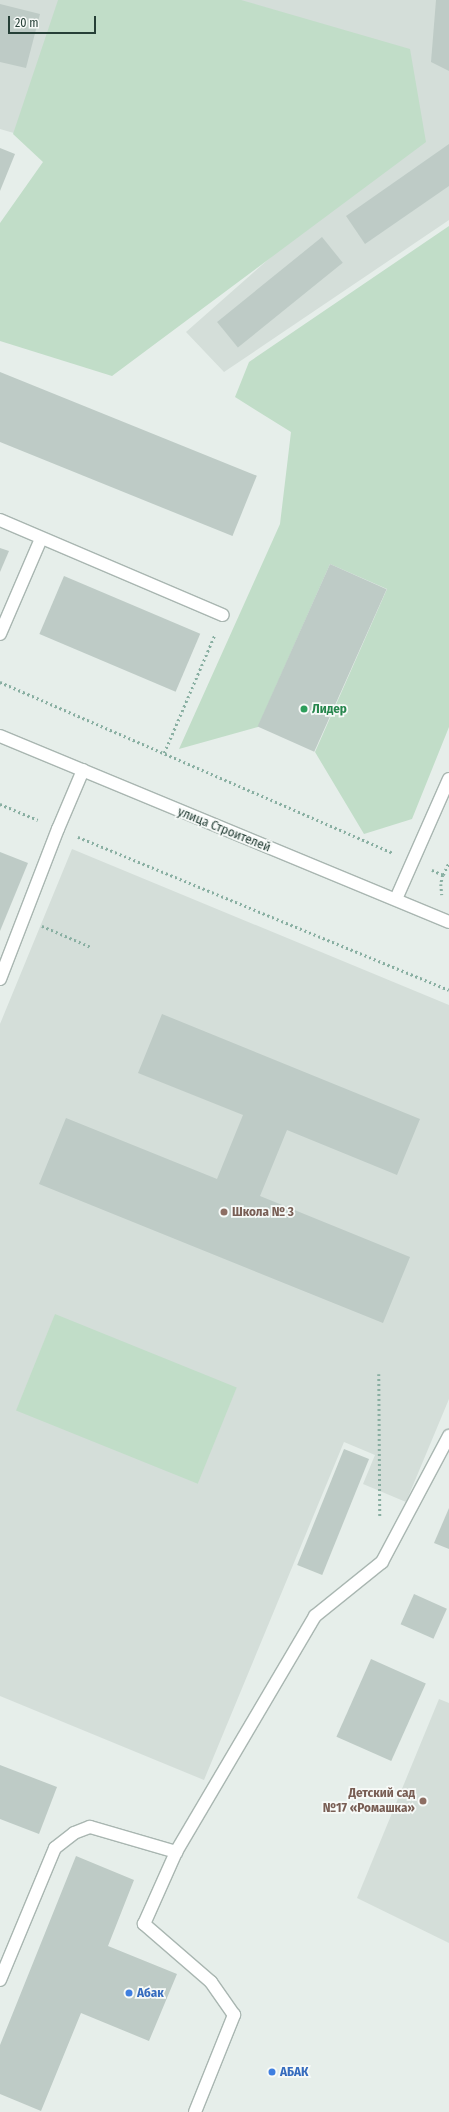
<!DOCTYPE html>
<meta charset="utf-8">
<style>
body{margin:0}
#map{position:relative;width:449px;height:2112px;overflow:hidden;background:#e6eeea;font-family:"Fira Sans Condensed",sans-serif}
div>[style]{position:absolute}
.built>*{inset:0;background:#d4ded9}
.green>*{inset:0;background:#c1ddc8;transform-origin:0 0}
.building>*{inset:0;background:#becbc6;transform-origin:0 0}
.path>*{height:2.5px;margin-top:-1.25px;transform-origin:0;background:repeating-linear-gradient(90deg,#89afa2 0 2px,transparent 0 5px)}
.roads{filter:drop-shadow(1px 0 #a9b6b1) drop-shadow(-1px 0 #a9b6b1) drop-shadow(0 1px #a9b6b1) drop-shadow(0 -1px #a9b6b1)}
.service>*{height:12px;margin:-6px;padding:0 6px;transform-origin:6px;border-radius:6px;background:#fff}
.minor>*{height:12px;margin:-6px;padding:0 6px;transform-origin:6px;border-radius:6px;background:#fff}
.tertiary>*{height:12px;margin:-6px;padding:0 6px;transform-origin:6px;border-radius:6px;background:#fff}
.dots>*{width:11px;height:11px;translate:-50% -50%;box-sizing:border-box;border:2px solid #f7faf8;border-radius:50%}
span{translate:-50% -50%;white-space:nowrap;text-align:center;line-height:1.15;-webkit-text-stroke:3.5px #f7faf8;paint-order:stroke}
.leisure-label{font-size:13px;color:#27864d;font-weight:700}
.left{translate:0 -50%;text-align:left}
.street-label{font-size:13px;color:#263f37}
.education-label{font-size:13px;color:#785e54;font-weight:700}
.right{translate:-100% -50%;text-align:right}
.shop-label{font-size:13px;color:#366cbe;font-weight:700}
.scale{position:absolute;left:8px;top:16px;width:88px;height:18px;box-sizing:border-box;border:2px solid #263f37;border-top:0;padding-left:5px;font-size:12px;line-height:14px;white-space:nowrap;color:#263f37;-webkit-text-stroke:3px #f7faf8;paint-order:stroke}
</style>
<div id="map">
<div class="built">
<i style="clip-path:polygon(0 0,449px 0,449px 220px,224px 372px,186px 332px,313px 220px,0 129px)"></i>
<i style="clip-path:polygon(72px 849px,449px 1005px,449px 1399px,406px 1502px,363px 1484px,375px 1455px,344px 1442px,204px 1780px,0 1696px,0 1024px)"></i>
<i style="clip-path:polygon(439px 1699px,449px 1703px,449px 1943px,357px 1898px)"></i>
</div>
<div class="green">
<i style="clip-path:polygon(58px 0,241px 0,410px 49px,426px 142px,112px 376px,0 341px,0 223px,43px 162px,13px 134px)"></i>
<i style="clip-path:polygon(449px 226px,449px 727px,412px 819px,364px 834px,315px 752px,387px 589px,330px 564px,258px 727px,179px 749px,280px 524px,291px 432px,235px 397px,249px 362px)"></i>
<i style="left:55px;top:1314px;width:196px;height:104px;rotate:22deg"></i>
</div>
<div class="building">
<i style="clip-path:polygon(436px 0,449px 0,449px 71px,431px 62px)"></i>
<i style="clip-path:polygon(0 4px,40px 14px,26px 68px,0 62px)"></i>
<i style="clip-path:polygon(449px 144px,449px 186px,365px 244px,346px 216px)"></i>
<i style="clip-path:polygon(0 148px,15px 154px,0 191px)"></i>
<i style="left:322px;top:237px;width:33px;height:135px;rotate:51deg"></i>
<i style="left:0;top:372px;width:277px;height:65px;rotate:22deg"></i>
<i style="clip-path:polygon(0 548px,9px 551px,0 572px)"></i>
<i style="left:330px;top:564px;width:62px;height:178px;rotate:24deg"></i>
<i style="left:64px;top:576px;width:148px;height:63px;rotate:23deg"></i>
<i style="clip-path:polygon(0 852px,28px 863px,0 931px)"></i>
<i style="clip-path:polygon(162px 1014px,420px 1119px,397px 1175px,287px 1130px,260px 1196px,410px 1257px,383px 1323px,39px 1184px,66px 1118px,217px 1179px,243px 1115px,138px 1073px)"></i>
<i style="left:344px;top:1449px;width:27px;height:125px;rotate:22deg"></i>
<i style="clip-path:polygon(449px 1508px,449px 1549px,434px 1543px)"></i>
<i style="left:414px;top:1594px;width:36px;height:33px;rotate:24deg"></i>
<i style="left:371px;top:1659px;width:60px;height:85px;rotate:24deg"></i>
<i style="clip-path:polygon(0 1765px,57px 1787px,39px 1834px,0 1819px)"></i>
<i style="clip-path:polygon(76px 1856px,134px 1880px,108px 1946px,177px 1974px,149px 2041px,81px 2013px,41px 2111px,0 2094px,0 2045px)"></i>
</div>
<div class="path">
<i style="left:0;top:682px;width:429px;rotate:23.5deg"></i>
<i style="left:164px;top:753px;width:129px;rotate:-66.8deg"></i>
<i style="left:0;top:804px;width:41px;rotate:22.8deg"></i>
<i style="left:78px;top:837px;width:401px;rotate:22.4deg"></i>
<i style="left:432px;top:870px;width:12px;rotate:24deg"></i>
<i style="left:443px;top:875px;width:9px;rotate:103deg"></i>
<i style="left:441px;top:884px;width:11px;rotate:85deg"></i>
<i style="left:443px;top:875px;width:14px;rotate:-65deg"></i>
<i style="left:42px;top:926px;width:53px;rotate:23.2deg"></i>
<i style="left:379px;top:1374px;width:144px;rotate:89.6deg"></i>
</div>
<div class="roads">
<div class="service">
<i style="left:0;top:520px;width:242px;rotate:23.1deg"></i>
<i style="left:0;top:634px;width:103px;rotate:-66.7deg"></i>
<i style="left:0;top:979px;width:161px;rotate:-68.9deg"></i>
<i style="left:0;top:1980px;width:143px;rotate:-67.4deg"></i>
<i style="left:55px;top:1848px;width:24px;rotate:-38deg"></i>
<i style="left:74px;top:1833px;width:17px;rotate:-21deg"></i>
<i style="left:90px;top:1827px;width:90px;rotate:16.2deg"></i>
<i style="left:195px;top:2112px;width:105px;rotate:-68.1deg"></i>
<i style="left:234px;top:2015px;width:40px;rotate:-124.9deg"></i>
<i style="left:211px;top:1982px;width:89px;rotate:-139.1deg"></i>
<i style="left:144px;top:1924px;width:79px;rotate:-66deg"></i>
<i style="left:176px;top:1852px;width:274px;rotate:-59.5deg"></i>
<i style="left:315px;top:1616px;width:86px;rotate:-38.9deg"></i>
<i style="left:382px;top:1562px;width:143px;rotate:-62deg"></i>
</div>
<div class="minor">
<i style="left:58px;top:829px;width:64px;rotate:-67deg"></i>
<i style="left:396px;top:899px;width:131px;rotate:-66.2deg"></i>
</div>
<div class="tertiary">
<i style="left:0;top:736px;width:486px;rotate:22.5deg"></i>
</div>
</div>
<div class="dots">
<i style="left:304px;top:709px;background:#2e9e5b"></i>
<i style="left:224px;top:1212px;background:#8d6e63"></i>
<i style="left:423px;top:1801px;background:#8d6e63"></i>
<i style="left:129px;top:1993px;background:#3f7fe0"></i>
<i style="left:272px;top:2072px;background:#3f7fe0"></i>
</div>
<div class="leisure-label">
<span class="left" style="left:312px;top:709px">Лидер</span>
</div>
<div class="street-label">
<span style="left:224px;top:830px;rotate:22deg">улица Строителей</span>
</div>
<div class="education-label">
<span class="left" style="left:232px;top:1212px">Школа № 3</span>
<span class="right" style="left:415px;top:1801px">Детский сад<br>№17 «Ромашка»</span>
</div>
<div class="shop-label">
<span class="left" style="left:137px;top:1993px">Абак</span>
<span class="left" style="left:280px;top:2072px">АБАК</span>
</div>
<div class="scale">20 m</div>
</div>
